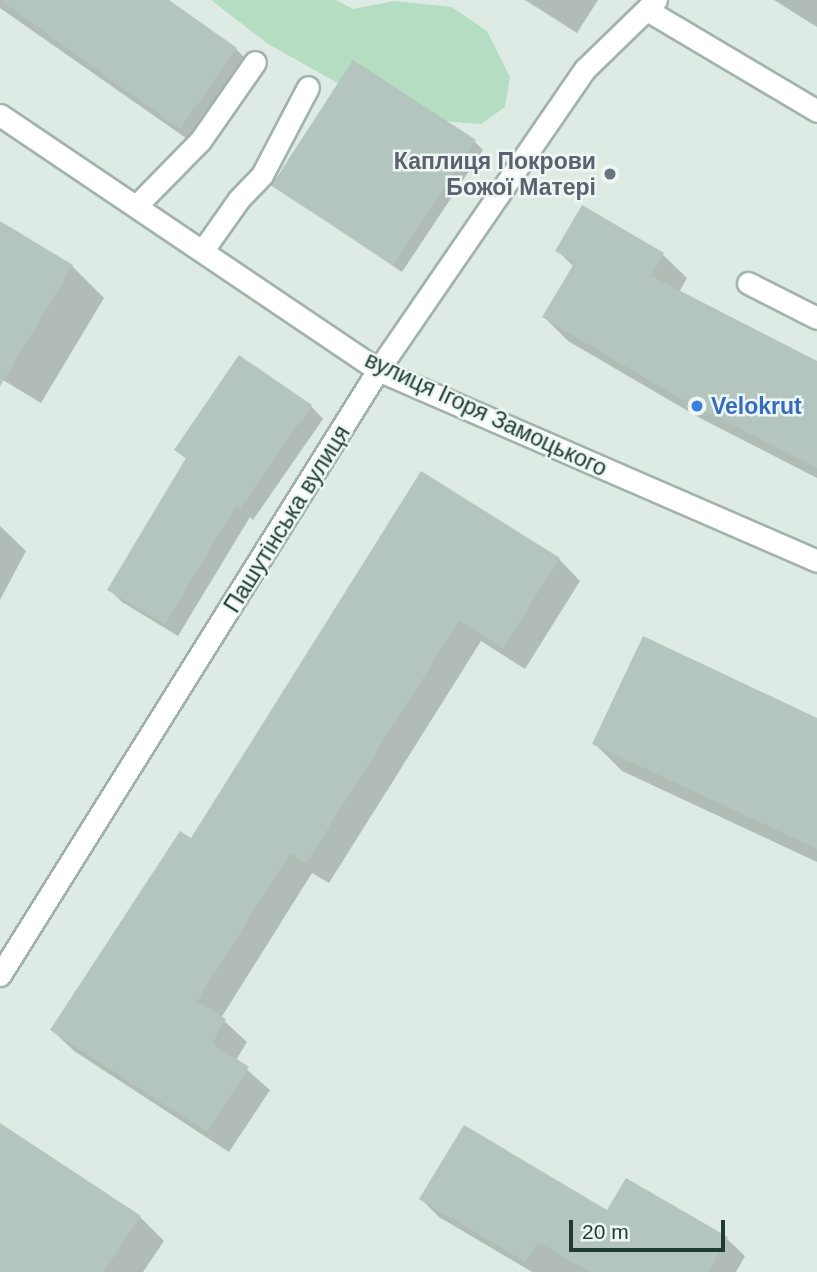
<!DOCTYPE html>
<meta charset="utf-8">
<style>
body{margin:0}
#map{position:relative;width:817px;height:1272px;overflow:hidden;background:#deebe5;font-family:Arial,sans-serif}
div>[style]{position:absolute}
.green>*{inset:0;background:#b5ddc1}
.shadow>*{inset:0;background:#0003}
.building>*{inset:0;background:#b3c5be;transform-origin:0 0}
.roads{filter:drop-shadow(2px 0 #a1b3ac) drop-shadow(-2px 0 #a1b3ac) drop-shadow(0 2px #a1b3ac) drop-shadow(0 -2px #a1b3ac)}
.service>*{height:21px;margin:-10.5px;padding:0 10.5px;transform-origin:10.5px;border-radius:10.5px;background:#fff}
.minor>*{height:21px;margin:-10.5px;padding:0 10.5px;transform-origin:10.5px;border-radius:10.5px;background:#fff}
.dots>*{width:19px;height:19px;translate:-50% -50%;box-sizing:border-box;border:4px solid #eef7f3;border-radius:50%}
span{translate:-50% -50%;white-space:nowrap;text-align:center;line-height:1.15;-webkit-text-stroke:5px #eef7f3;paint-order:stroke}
.worship-label{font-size:23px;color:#5b616d;font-weight:700}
.right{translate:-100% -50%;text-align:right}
.shop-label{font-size:23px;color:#366cbe;font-weight:700}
.left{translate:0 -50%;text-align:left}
.street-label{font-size:23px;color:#1f3b34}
.scale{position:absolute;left:569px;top:1220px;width:156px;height:32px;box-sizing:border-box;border:4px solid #1f3b34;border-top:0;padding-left:9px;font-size:21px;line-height:24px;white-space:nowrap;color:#1f3b34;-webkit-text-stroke:5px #eef7f3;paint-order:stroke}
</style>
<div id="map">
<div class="green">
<i style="clip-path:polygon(211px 0,336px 0,353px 9px,395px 1px,452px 7px,487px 31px,510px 77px,505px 107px,481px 124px,400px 118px,268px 44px)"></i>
</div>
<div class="shadow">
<i style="clip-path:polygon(0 0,166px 0,236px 49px,259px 72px,203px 150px,0 8px)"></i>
<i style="clip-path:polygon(525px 0,598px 0,577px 33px)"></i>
<i style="clip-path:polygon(774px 0,817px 0,817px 27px)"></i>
<i style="clip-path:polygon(474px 141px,483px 150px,402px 272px,277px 188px)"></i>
<i style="clip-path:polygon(583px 207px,663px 255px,687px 278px,679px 292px,817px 363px,817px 478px,700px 418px,568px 341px,544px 317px,574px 267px,557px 250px)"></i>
<i style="clip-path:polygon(0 223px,72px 266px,104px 298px,41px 403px,3px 380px,0 386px)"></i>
<i style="clip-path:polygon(311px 406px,323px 419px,253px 520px,250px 517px,178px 636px,122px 602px,109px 589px,187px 460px,176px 449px)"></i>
<i style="clip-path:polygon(422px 474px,559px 559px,580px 581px,525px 669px,481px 641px,329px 883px,312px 873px,221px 1018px,247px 1042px,236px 1060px,270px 1090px,229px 1152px,74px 1051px,52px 1030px,191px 840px)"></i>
<i style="clip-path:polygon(0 526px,26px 551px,0 600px)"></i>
<i style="clip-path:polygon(817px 720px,817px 862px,622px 771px,594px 743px)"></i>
<i style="clip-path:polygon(0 1126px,140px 1217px,164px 1241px,143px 1272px,0 1272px)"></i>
<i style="clip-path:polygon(627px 1181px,727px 1239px,745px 1256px,736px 1272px,532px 1272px,439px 1217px,421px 1199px,608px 1212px)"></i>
</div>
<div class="building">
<i style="clip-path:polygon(0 0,169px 0,237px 48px,180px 129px)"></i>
<i style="left:353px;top:60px;width:146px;height:150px;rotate:33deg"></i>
<i style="clip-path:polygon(582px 205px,664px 253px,651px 276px,817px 361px,817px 468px,674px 395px,542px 317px,575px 262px,555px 251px)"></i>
<i style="clip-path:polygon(0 221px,73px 265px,0 386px)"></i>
<i style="clip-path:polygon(239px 355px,312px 405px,240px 508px,236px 506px,165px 624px,107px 590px,186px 458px,174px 450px)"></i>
<i style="clip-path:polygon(421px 471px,560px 558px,503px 648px,459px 621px,306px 863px,290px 853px,197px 1001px,226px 1019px,212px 1043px,249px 1067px,207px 1132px,50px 1030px,180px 831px,191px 838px)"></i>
<i style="clip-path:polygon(643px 636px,817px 718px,817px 849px,592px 744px)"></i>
<i style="clip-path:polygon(0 1123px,141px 1216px,104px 1272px,0 1272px)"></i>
<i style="clip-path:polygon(464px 1125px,607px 1210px,626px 1178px,728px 1237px,708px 1272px,590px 1272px,538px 1242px,525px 1262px,419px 1199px)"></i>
</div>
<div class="roads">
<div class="service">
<i style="left:647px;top:10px;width:198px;rotate:30.7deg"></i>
<i style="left:585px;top:69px;width:99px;rotate:-44.2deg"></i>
<i style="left:138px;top:204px;width:88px;rotate:-45.5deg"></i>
<i style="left:200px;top:141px;width:96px;rotate:-55.2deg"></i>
<i style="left:203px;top:250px;width:62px;rotate:-54.8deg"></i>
<i style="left:239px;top:199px;width:33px;rotate:-46deg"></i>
<i style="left:262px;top:175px;width:99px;rotate:-62.4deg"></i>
<i style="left:748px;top:283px;width:77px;rotate:26.9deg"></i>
</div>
<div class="minor">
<i style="left:0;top:115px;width:456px;rotate:34deg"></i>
<i style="left:378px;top:370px;width:479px;rotate:23.5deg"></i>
<i style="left:0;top:975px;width:713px;rotate:-58deg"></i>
<i style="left:378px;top:370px;width:365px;rotate:-55.5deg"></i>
</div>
</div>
<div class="dots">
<i style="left:610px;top:174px;background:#6b7280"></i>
<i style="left:697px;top:406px;background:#3f7fe0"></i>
</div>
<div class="worship-label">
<span class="right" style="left:596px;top:174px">Каплиця Покрови<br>Божої Матері</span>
</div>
<div class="shop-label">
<span class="left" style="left:711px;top:406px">Velokrut</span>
</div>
<div class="street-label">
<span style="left:486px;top:414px;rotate:25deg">вулиця Ігоря Замоцького</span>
<span style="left:287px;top:519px;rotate:-58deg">Пашутінська вулиця</span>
</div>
<div class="scale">20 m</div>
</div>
